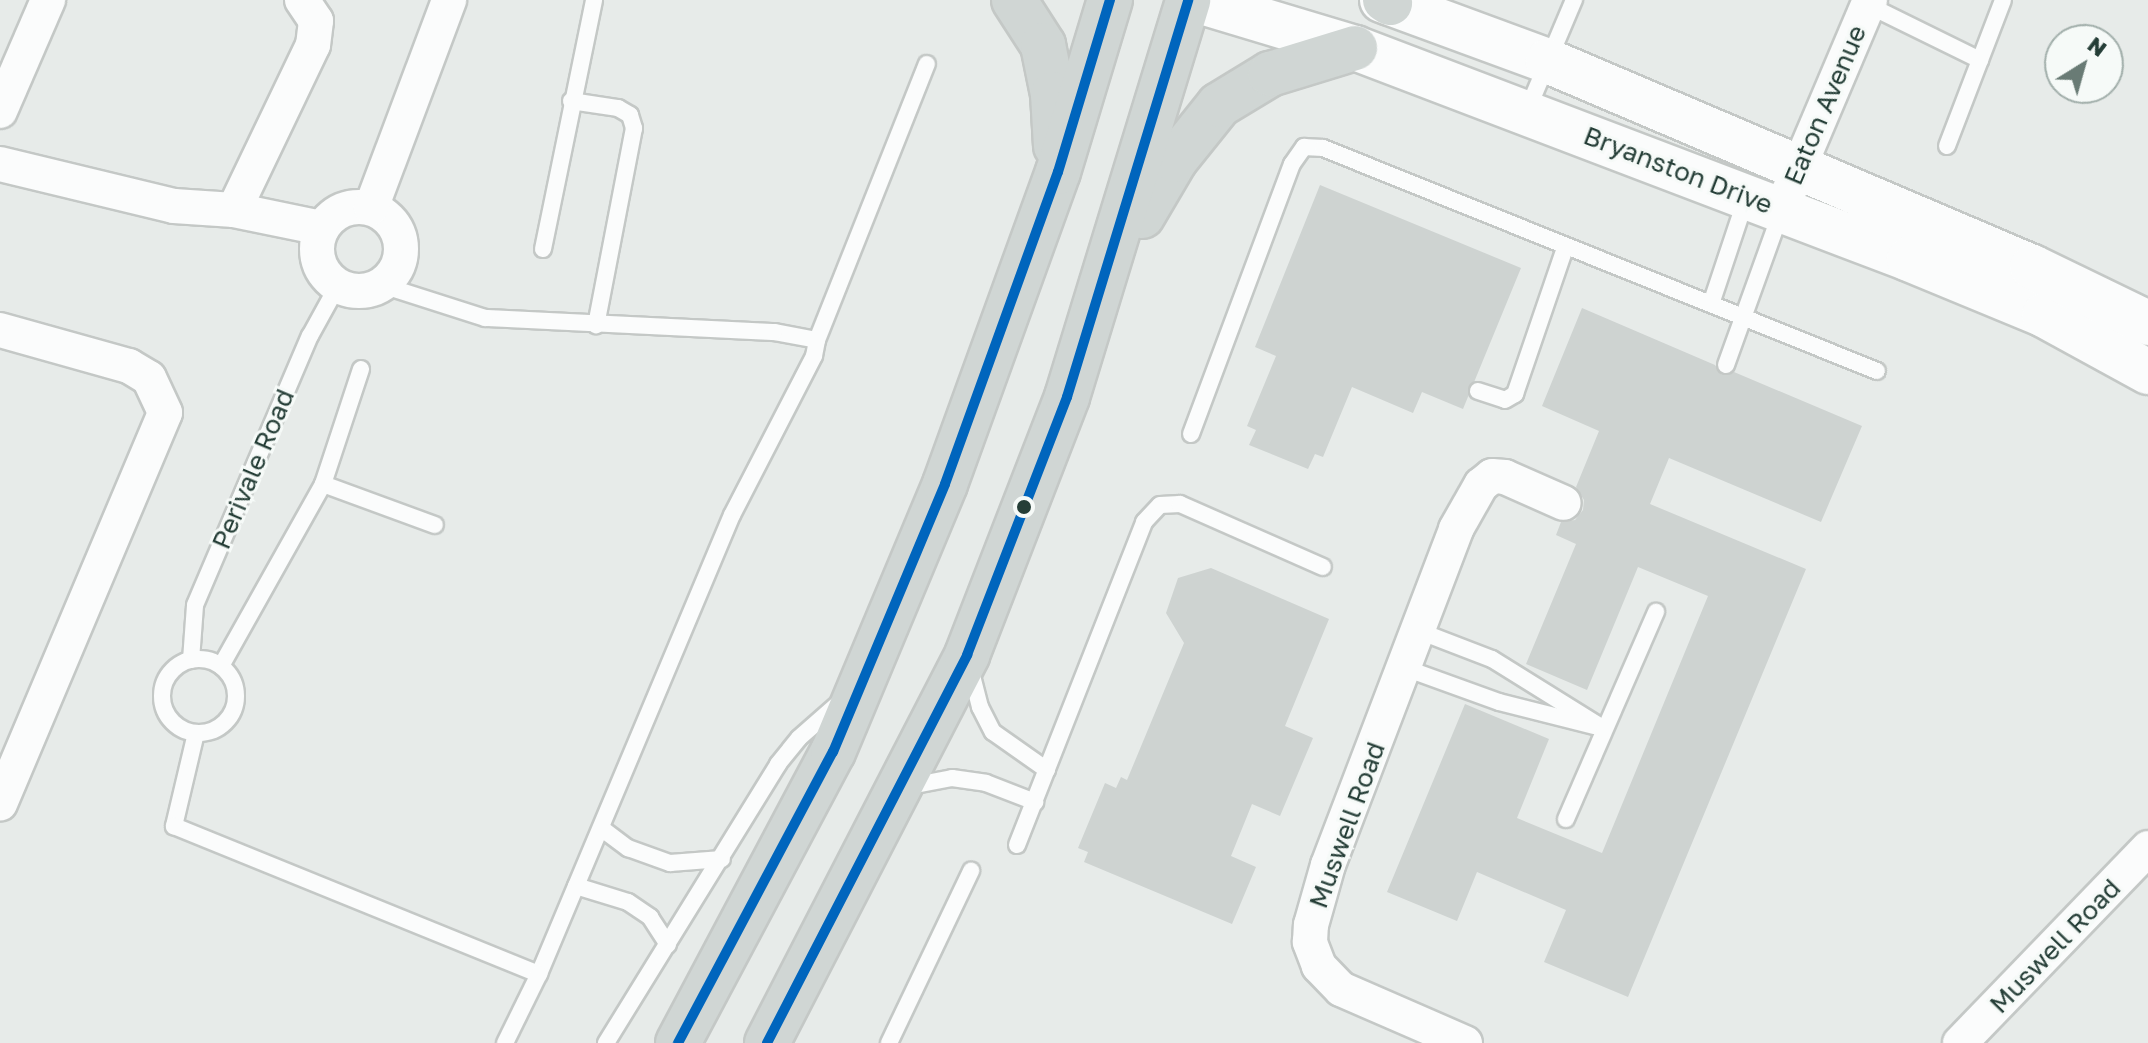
<!DOCTYPE html>
<style>
body{margin:0}
#map{position:relative;width:2148px;height:1043px;overflow:hidden;background:#e7ebe9;font-family:"Golos Text",sans-serif}
div>[style]{position:absolute}
.building>*{inset:0;background:#ced3d1}
.roads{filter:drop-shadow(2px 0 #c4c8c6) drop-shadow(-2px 0 #c4c8c6) drop-shadow(0 2px #c4c8c6) drop-shadow(0 -2px #c4c8c6)}
.lane>*{height:16px;margin:-8px;padding:0 8px;transform-origin:8px;border-radius:8px;background:#fbfcfc}
.lane>.ring{margin:-8px;padding:0;box-sizing:content-box;background:none;border:16px solid #fbfcfc;border-radius:50%}
.street>*{height:34px;margin:-17px;padding:0 17px;transform-origin:17px;border-radius:17px;background:#fbfcfc}
.street>.ring{margin:-17px;padding:0;box-sizing:content-box;background:none;border:34px solid #fbfcfc;border-radius:50%}
.secondary>*{height:44px;margin:-22px;padding:0 22px;transform-origin:22px;border-radius:22px;background:#fbfcfc}
.primary>*{height:44px;margin:-22px;padding:0 22px;transform-origin:22px;border-radius:22px;background:#d0d6d4}
.bus-1>*{height:10px;margin:-5px;padding:0 5px;transform-origin:5px;border-radius:5px;background:#0065bd}
.dots>*{width:22px;height:22px;translate:-50% -50%;box-sizing:border-box;border:4px solid #f6faf8;border-radius:50%}
span{translate:-50% -50%;white-space:nowrap;text-align:center;line-height:1.15;-webkit-text-stroke:6px #f6faf8;paint-order:stroke}
.street-label{font-size:26px;color:#253e37}
.north{position:absolute;left:2044px;top:24px;width:80px;height:80px;box-sizing:border-box;background:#f6faf8;border:2px solid #a2afab;border-radius:50%;rotate:37deg;font-size:22px;font-weight:700;line-height:32px;text-align:center;color:#253e37}
.north::after{content:'';display:block;margin:auto;width:28px;height:36px;background:#697b75;clip-path:polygon(50% 0,100% 100%,50% 72%,0 100%)}
</style>
<div id="map">
<div class="building">
<i style="clip-path:polygon(1320px 185px,1521px 268px,1463px 409px,1422px 392px,1413px 413px,1352px 387px,1323px 457px,1315px 454px,1308px 469px,1249px 445px,1256px 430px,1247px 426px,1276px 356px,1255px 347px)"></i>
<i style="clip-path:polygon(1582px 308px,1715px 365px,1722px 375px,1734px 372px,1862px 426px,1821px 522px,1669px 458px,1650px 504px,1806px 569px,1628px 997px,1544px 962px,1566px 910px,1477px 872px,1457px 921px,1387px 892px,1465px 704px,1549px 739px,1517px 818px,1602px 853px,1708px 596px,1638px 567px,1587px 690px,1526px 664px,1576px 544px,1556px 535px,1561px 522px,1575px 520px,1583px 510px,1584px 500px,1576px 487px,1599px 431px,1542px 406px)"></i>
<i style="clip-path:polygon(1211px 568px,1329px 619px,1285px 726px,1313px 738px,1280px 816px,1252px 804px,1231px 856px,1256px 867px,1232px 924px,1084px 862px,1088px 852px,1078px 848px,1105px 783px,1116px 788px,1121px 777px,1127px 780px,1184px 643px,1166px 613px,1178px 578px)"></i>
</div>
<div class="roads">
<div class="lane">
<i style="left:1868px;top:5px;width:125px;rotate:26.2deg"></i>
<i style="left:571px;top:101px;width:48px;rotate:8.5deg"></i>
<i style="left:618px;top:108px;width:14px;rotate:30deg"></i>
<i style="left:630px;top:115px;width:14px;rotate:73deg"></i>
<i style="left:634px;top:128px;width:201px;rotate:100.9deg"></i>
<i style="left:1527px;top:111px;width:121px;rotate:-67.1deg"></i>
<i style="left:1947px;top:146px;width:156px;rotate:-69deg"></i>
<i style="left:543px;top:249px;width:254px;rotate:-78.4deg"></i>
<i style="left:1711px;top:304px;width:111px;rotate:-71.6deg"></i>
<i style="left:817px;top:340px;width:297px;rotate:-68.3deg"></i>
<i style="left:1726px;top:365px;width:163px;rotate:-70.2deg"></i>
<i style="left:1478px;top:391px;width:28px;rotate:18deg"></i>
<i style="left:1505px;top:400px;width:12px;rotate:-31deg"></i>
<i style="left:1515px;top:394px;width:154px;rotate:-71.1deg"></i>
<i style="left:1191px;top:434px;width:288px;rotate:-69.5deg"></i>
<i style="left:1292px;top:164px;width:21px;rotate:-55deg"></i>
<i style="left:1304px;top:147px;width:19px;rotate:3deg"></i>
<i style="left:1323px;top:148px;width:597px;rotate:21.93deg"></i>
<i style="left:323px;top:484px;width:119px;rotate:20.1deg"></i>
<i style="left:1419px;top:631px;width:78px;rotate:21deg"></i>
<i style="left:1492px;top:659px;width:131px;rotate:31.9deg"></i>
<i class="ring" style="left:162px;top:659px;width:58px;height:58px"></i>
<i style="left:191px;top:660px;width:55px;rotate:-85.8deg"></i>
<i style="left:195px;top:605px;width:293px;rotate:-66.9deg"></i>
<i style="left:310px;top:336px;width:58px;rotate:-61.2deg"></i>
<i style="left:221px;top:666px;width:209px;rotate:-60.7deg"></i>
<i style="left:323px;top:484px;width:121px;rotate:-71.7deg"></i>
<i style="left:970px;top:668px;width:40px;rotate:75.6deg"></i>
<i style="left:980px;top:707px;width:28px;rotate:63deg"></i>
<i style="left:993px;top:732px;width:66px;rotate:35.1deg"></i>
<i style="left:1405px;top:668px;width:100px;rotate:19.9deg"></i>
<i style="left:1499px;top:702px;width:98px;rotate:14.2deg"></i>
<i style="left:196px;top:733px;width:96px;rotate:103.3deg"></i>
<i style="left:174px;top:826px;width:394px;rotate:22.1deg"></i>
<i style="left:539px;top:974px;width:498px;rotate:-67.2deg"></i>
<i style="left:732px;top:515px;width:179px;rotate:-62.7deg"></i>
<i style="left:814px;top:356px;width:16px;rotate:-79deg"></i>
<i style="left:817px;top:340px;width:44px;rotate:-169.5deg"></i>
<i style="left:774px;top:332px;width:289px;rotate:-177.2deg"></i>
<i style="left:485px;top:318px;width:108px;rotate:-162.2deg"></i>
<i style="left:905px;top:787px;width:48px;rotate:-10.8deg"></i>
<i style="left:952px;top:778px;width:34px;rotate:8deg"></i>
<i style="left:986px;top:783px;width:53px;rotate:21.2deg"></i>
<i style="left:1566px;top:819px;width:226px;rotate:-66.5deg"></i>
<i style="left:601px;top:828px;width:34px;rotate:37deg"></i>
<i style="left:628px;top:848px;width:45px;rotate:19.7deg"></i>
<i style="left:670px;top:863px;width:52px;rotate:-4.4deg"></i>
<i style="left:1017px;top:845px;width:347px;rotate:-68.5deg"></i>
<i style="left:1144px;top:522px;width:23px;rotate:-47deg"></i>
<i style="left:1160px;top:505px;width:20px;rotate:-3deg"></i>
<i style="left:1180px;top:504px;width:156px;rotate:23.8deg"></i>
<i style="left:576px;top:886px;width:54px;rotate:17.1deg"></i>
<i style="left:628px;top:902px;width:27px;rotate:34deg"></i>
<i style="left:650px;top:917px;width:33px;rotate:57deg"></i>
<i style="left:505px;top:1043px;width:77px;rotate:-63.8deg"></i>
<i style="left:606px;top:1043px;width:328px;rotate:-58.3deg"></i>
<i style="left:778px;top:764px;width:33px;rotate:-51deg"></i>
<i style="left:799px;top:738px;width:53px;rotate:-41.2deg"></i>
<i style="left:889px;top:1043px;width:191px;rotate:-64.5deg"></i>
</div>
<div class="street">
<i style="left:302px;top:0;width:25px;rotate:56deg"></i>
<i style="left:316px;top:21px;width:24px;rotate:97deg"></i>
<i style="left:313px;top:45px;width:183px;rotate:115.6deg"></i>
<i style="left:234px;top:210px;width:90px;rotate:11.6deg"></i>
<i style="left:0;top:111px;width:121px;rotate:-66.6deg"></i>
<i style="left:0;top:164px;width:179px;rotate:13.6deg"></i>
<i style="left:174px;top:206px;width:60px;rotate:3.8deg"></i>
<i style="left:1789px;top:191px;width:207px;rotate:-67deg"></i>
<i class="ring" style="left:317px;top:207px;width:50px;height:50px"></i>
<i style="left:371px;top:208px;width:222px;rotate:-69.4deg"></i>
<i style="left:0;top:330px;width:134px;rotate:15.6deg"></i>
<i style="left:129px;top:366px;width:23px;rotate:31deg"></i>
<i style="left:149px;top:378px;width:38px;rotate:65deg"></i>
<i style="left:165px;top:413px;width:424px;rotate:112.9deg"></i>
<i style="left:1465px;top:1043px;width:135px;rotate:-156.5deg"></i>
<i style="left:1341px;top:989px;width:32px;rotate:-134deg"></i>
<i style="left:1319px;top:966px;width:26px;rotate:-111deg"></i>
<i style="left:1310px;top:942px;width:17px;rotate:-87deg"></i>
<i style="left:1311px;top:925px;width:62px;rotate:-74.2deg"></i>
<i style="left:1328px;top:865px;width:360px;rotate:-69.1deg"></i>
<i style="left:1456px;top:529px;width:51px;rotate:-60.4deg"></i>
<i style="left:1481px;top:485px;width:14px;rotate:-39deg"></i>
<i style="left:1492px;top:476px;width:13px;rotate:4deg"></i>
<i style="left:1505px;top:477px;width:64px;rotate:23.8deg"></i>
<i style="left:1960px;top:1043px;width:271px;rotate:-46deg"></i>
</div>
<div class="secondary">
<i style="left:1195px;top:0;width:167px;rotate:16.7deg"></i>
<i style="left:1355px;top:48px;width:593px;rotate:20.85deg"></i>
<i style="left:1909px;top:259px;width:146px;rotate:22.5deg"></i>
<i style="left:2044px;top:315px;width:119px;rotate:28.7deg"></i>
<i style="left:1382px;top:0;width:177px;rotate:20.2deg"></i>
<i style="left:1548px;top:61px;width:526px;rotate:23.06deg"></i>
<i style="left:2032px;top:267px;width:129px;rotate:25.8deg"></i>
</div>
<div class="primary">
<i style="left:1014px;top:0;width:54px;rotate:57.2deg"></i>
<i style="left:1043px;top:45px;width:50px;rotate:78.5deg"></i>
<i style="left:1053px;top:94px;width:52px;rotate:86.7deg"></i>
<i style="left:1385px;top:0;width:6px;rotate:31deg"></i>
<i style="left:1142px;top:216px;width:65px;rotate:-59.5deg"></i>
<i style="left:1175px;top:160px;width:70px;rotate:-51.3deg"></i>
<i style="left:1219px;top:105px;width:60px;rotate:-31.3deg"></i>
<i style="left:1270px;top:74px;width:89px;rotate:-17deg"></i>
<i style="left:678px;top:1043px;width:330px;rotate:-62deg"></i>
<i style="left:833px;top:752px;width:290px;rotate:-67.3deg"></i>
<i style="left:945px;top:484px;width:332px;rotate:-70.1deg"></i>
<i style="left:1058px;top:172px;width:180px;rotate:-73.2deg"></i>
<i style="left:767px;top:1043px;width:437px;rotate:-62.7deg"></i>
<i style="left:967px;top:655px;width:277px;rotate:-68.8deg"></i>
<i style="left:1067px;top:397px;width:415px;rotate:-73deg"></i>
</div>
</div>
<div class="bus-1">
<i style="left:678px;top:1043px;width:330px;rotate:-62deg"></i>
<i style="left:833px;top:752px;width:290px;rotate:-67.3deg"></i>
<i style="left:945px;top:484px;width:332px;rotate:-70.1deg"></i>
<i style="left:1058px;top:172px;width:180px;rotate:-73.2deg"></i>
<i style="left:767px;top:1043px;width:437px;rotate:-62.7deg"></i>
<i style="left:967px;top:655px;width:277px;rotate:-68.8deg"></i>
<i style="left:1067px;top:397px;width:415px;rotate:-73deg"></i>
</div>
<div class="dots">
<i style="left:1024px;top:507px;background:#253e37"></i>
</div>
<div class="street-label">
<span style="left:1825px;top:105px;rotate:-67deg">Eaton Avenue</span>
<span style="left:1678px;top:170px;rotate:21deg">Bryanston Drive</span>
<span style="left:253px;top:469px;rotate:-67deg">Perivale Road</span>
<span style="left:1347px;top:825px;rotate:-70deg">Muswell Road</span>
<span style="left:2055px;top:946px;rotate:-46deg">Muswell Road</span>
</div>
<div class="north">N</div>
</div>
